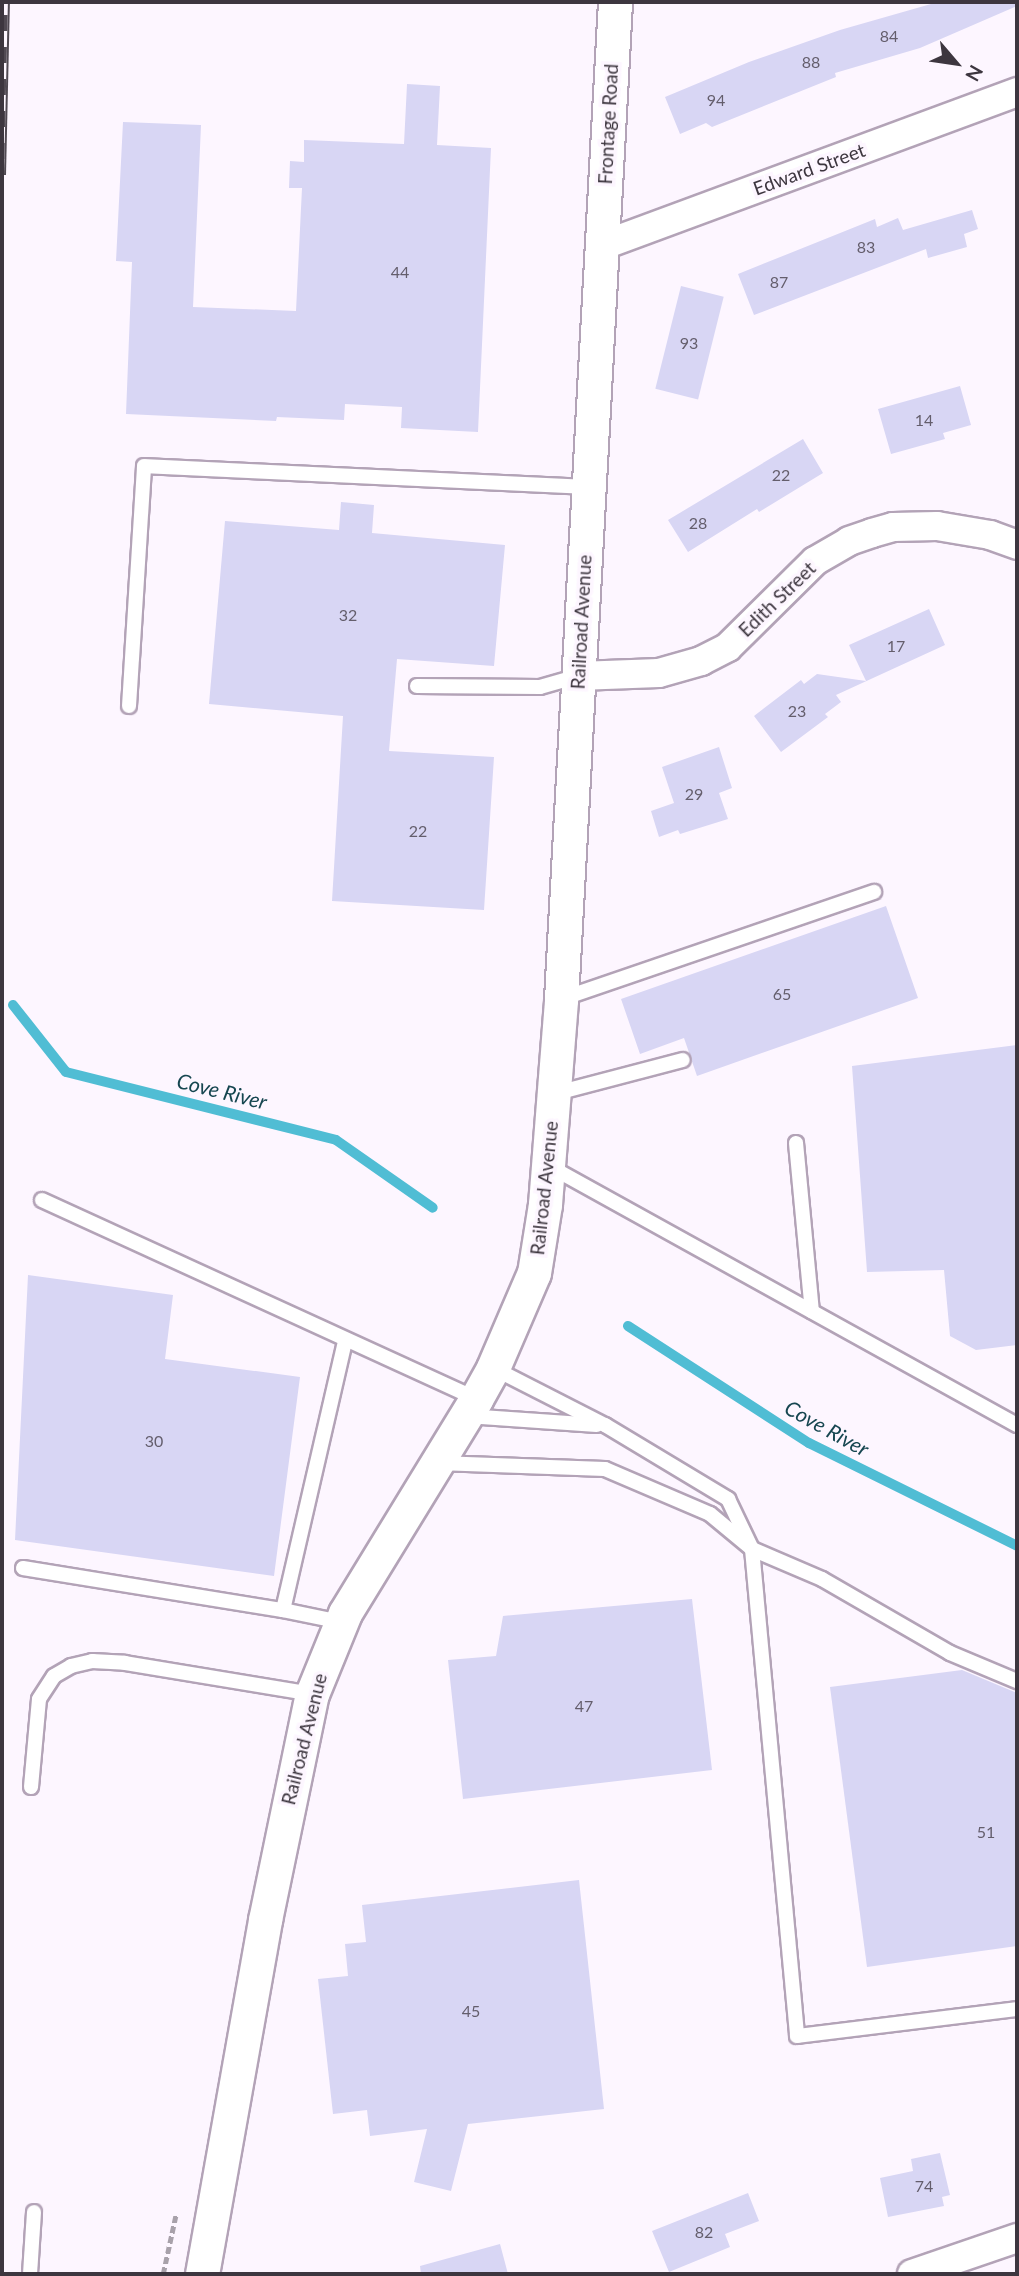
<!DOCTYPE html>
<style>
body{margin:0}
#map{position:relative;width:1019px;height:2276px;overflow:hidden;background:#fdf6ff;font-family:Lato,sans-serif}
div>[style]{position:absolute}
.stream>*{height:10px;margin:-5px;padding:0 5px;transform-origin:5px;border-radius:5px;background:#50bdd4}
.building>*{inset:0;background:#d8d6f4;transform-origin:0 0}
.path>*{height:4.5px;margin-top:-2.25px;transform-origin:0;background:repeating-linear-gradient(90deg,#a8a1aa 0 7px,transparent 0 10.5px)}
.roads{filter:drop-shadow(2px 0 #b3a3b7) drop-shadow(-2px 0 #b3a3b7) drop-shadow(0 2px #b3a3b7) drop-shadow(0 -2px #b3a3b7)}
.service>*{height:14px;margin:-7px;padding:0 7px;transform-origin:7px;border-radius:7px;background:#fff}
.minor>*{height:28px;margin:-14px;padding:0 14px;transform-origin:14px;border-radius:14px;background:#fff}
.tertiary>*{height:33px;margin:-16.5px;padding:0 16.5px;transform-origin:16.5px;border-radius:16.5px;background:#fff}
.rail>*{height:8px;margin-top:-4px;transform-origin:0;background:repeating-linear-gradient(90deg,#fdf6ff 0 16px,#504952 0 32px);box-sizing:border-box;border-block:2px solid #504952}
span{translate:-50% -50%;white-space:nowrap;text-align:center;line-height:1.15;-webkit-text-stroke:7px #fdf6ff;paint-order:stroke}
.number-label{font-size:16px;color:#645e6c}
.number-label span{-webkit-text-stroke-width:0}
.street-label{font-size:19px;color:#3d363f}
.water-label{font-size:21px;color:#164650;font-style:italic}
.frame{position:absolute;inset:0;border:4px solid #3d363f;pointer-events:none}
.north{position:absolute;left:921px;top:28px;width:70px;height:70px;-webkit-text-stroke:5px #fdf6ff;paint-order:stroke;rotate:119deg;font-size:19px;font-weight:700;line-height:28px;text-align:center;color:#3d363f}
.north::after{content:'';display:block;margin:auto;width:24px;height:32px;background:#3d363f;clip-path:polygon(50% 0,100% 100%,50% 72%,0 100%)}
</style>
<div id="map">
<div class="stream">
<i style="left:13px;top:1005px;width:85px;rotate:51.7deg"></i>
<i style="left:66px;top:1072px;width:278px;rotate:14.1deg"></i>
<i style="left:336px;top:1140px;width:118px;rotate:35deg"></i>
<i style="left:628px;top:1326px;width:216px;rotate:32.9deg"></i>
<i style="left:809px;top:1443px;width:232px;rotate:26.3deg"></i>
</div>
<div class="building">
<i style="clip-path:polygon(938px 2px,1017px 2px,1017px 6px,920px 48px,835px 73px,836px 77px,712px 127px,706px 123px,680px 134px,665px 97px,749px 62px,840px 30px)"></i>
<i style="clip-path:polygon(407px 84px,440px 86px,437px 145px,491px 148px,478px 432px,401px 428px,402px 407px,345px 404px,344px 420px,277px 417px,276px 421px,126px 414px,132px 262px,116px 261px,123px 122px,201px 125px,193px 307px,296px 311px,302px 188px,289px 188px,290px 161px,304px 162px,304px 140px,404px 144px)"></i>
<i style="clip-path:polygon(972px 210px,978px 229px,964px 234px,967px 247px,928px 258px,926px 249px,754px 315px,738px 274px,875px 219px,877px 227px,898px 218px,903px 230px)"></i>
<i style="left:681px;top:286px;width:44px;height:106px;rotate:14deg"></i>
<i style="clip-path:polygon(960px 386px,971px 425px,943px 433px,945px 439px,891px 454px,878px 409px)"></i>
<i style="clip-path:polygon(803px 439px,823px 473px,759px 512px,757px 509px,688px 552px,668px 520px)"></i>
<i style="clip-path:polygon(341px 502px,374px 505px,372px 533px,505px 545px,494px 666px,397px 659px,389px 751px,494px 757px,484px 910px,332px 901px,343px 716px,209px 704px,225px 521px,339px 530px)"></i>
<i style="clip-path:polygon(929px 609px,945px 645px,836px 695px,841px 702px,825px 714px,828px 717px,781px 752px,754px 716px,801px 680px,804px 684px,817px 674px,866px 681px,849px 645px)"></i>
<i style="clip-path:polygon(719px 747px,732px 788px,719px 793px,728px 819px,680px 834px,678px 830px,659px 837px,651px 811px,674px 803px,662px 767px)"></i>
<i style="clip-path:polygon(886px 906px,918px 998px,697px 1076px,684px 1038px,640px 1054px,621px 999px)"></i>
<i style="clip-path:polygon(1017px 1045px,1017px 1345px,976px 1350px,950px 1336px,944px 1270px,867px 1272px,852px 1066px)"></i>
<i style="clip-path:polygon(28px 1275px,173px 1295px,165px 1359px,300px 1377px,274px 1576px,15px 1540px)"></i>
<i style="clip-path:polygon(692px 1599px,712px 1770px,463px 1799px,448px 1660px,496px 1656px,503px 1616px)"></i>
<i style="clip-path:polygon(962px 1670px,1017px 1693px,1017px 1946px,867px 1967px,830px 1687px)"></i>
<i style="clip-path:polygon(579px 1880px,604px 2109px,468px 2124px,451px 2191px,414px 2182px,427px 2129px,370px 2136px,367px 2110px,333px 2114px,318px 1979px,348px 1976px,345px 1944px,366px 1942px,362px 1905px)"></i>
<i style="clip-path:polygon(940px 2153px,950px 2195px,942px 2197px,944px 2206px,888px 2217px,880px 2178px,913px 2171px,911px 2159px)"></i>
<i style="clip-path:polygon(748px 2193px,759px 2221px,725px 2234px,730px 2247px,669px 2272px,652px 2231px)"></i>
<i style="clip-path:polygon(500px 2244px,508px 2274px,421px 2274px,420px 2266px)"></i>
</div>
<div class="path">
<i style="left:163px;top:2274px;width:61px;rotate:-77.8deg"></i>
</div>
<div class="roads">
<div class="service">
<i style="left:417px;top:686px;width:123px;rotate:0.5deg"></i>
<i style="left:540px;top:687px;width:40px;rotate:-16deg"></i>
<i style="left:129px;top:706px;width:240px;rotate:-86.4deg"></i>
<i style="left:144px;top:466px;width:443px;rotate:2.7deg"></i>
<i style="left:561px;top:999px;width:331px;rotate:-18.9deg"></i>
<i style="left:553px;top:1094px;width:134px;rotate:-14.7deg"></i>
<i style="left:796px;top:1143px;width:169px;rotate:84.6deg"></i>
<i style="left:549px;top:1166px;width:535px;rotate:28.96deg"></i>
<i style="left:42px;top:1200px;width:477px;rotate:24.6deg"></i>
<i style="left:493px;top:1368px;width:126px;rotate:27deg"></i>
<i style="left:605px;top:1425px;width:144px;rotate:31deg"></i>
<i style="left:728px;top:1499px;width:55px;rotate:64.4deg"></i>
<i style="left:752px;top:1549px;width:489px;rotate:84.7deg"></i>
<i style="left:797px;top:2036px;width:222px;rotate:-7deg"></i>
<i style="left:467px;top:1416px;width:130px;rotate:4deg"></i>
<i style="left:438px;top:1463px;width:167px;rotate:2.1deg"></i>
<i style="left:605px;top:1469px;width:114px;rotate:23.2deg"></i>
<i style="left:710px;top:1514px;width:55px;rotate:39.8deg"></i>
<i style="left:752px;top:1549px;width:76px;rotate:23.2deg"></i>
<i style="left:822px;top:1579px;width:148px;rotate:30deg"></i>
<i style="left:950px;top:1653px;width:73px;rotate:22.7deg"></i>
<i style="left:23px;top:1568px;width:263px;rotate:9.2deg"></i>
<i style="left:341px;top:1622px;width:59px;rotate:-168.3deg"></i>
<i style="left:283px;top:1610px;width:276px;rotate:-77deg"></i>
<i style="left:31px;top:1787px;width:88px;rotate:-84.8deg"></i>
<i style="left:39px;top:1699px;width:27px;rotate:-57deg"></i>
<i style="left:54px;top:1676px;width:20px;rotate:-30deg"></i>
<i style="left:71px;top:1666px;width:22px;rotate:-13deg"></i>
<i style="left:92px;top:1661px;width:33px;rotate:3deg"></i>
<i style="left:125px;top:1663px;width:190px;rotate:9.4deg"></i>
<i style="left:30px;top:2274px;width:62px;rotate:-86.3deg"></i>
</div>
<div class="minor">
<i style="left:601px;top:246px;width:444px;rotate:-20.3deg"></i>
<i style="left:578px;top:676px;width:81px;rotate:-2.1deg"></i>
<i style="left:659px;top:673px;width:44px;rotate:-15.9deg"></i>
<i style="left:701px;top:661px;width:30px;rotate:-27deg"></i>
<i style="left:728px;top:647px;width:122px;rotate:-44.7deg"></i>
<i style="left:815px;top:561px;width:39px;rotate:-30deg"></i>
<i style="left:849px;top:541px;width:24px;rotate:-19deg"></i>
<i style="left:872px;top:533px;width:22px;rotate:-16deg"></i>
<i style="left:893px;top:527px;width:44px;rotate:-1.3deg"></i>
<i style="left:937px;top:526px;width:54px;rotate:9.6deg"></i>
<i style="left:990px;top:535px;width:29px;rotate:20deg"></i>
<i style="left:912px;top:2274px;width:111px;rotate:-18.9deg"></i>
</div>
<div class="tertiary">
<i style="left:202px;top:2274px;width:360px;rotate:-79.9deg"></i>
<i style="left:265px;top:1920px;width:231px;rotate:-78.3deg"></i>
<i style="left:312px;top:1694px;width:87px;rotate:-67.8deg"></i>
<i style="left:345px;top:1613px;width:251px;rotate:-58.5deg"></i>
<i style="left:476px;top:1399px;width:35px;rotate:-61deg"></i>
<i style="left:493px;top:1368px;width:103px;rotate:-66.7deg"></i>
<i style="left:534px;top:1273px;width:70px;rotate:-80.9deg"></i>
<i style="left:545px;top:1204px;width:206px;rotate:-85.5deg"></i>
<i style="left:561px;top:999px;width:998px;rotate:-86.9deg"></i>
</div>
</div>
<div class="rail">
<i style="left:2px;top:175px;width:173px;rotate:-88.7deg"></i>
</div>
<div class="number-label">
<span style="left:889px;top:36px">84</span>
<span style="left:811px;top:62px">88</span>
<span style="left:716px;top:100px">94</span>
<span style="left:866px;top:247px">83</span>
<span style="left:400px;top:272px">44</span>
<span style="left:779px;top:282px">87</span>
<span style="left:689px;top:343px">93</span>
<span style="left:924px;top:420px">14</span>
<span style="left:781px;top:475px">22</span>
<span style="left:698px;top:523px">28</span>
<span style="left:348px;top:615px">32</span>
<span style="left:896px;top:646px">17</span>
<span style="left:797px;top:711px">23</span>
<span style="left:694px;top:794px">29</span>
<span style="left:418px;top:831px">22</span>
<span style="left:782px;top:994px">65</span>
<span style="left:154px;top:1441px">30</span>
<span style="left:584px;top:1706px">47</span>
<span style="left:986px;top:1832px">51</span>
<span style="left:471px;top:2011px">45</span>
<span style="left:924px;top:2186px">74</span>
<span style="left:704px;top:2232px">82</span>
</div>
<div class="street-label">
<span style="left:608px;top:124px;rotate:-87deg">Frontage Road</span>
<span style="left:809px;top:169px;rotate:-20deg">Edward Street</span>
<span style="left:777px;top:599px;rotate:-44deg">Edith Street</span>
<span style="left:581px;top:622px;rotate:-87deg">Railroad Avenue</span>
<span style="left:544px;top:1188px;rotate:-84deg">Railroad Avenue</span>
<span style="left:304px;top:1739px;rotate:-76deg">Railroad Avenue</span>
</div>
<div class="water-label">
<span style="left:222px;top:1091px;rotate:14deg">Cove River</span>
<span style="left:827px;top:1428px;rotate:29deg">Cove River</span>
</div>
<div class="frame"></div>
<div class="north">N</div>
</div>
